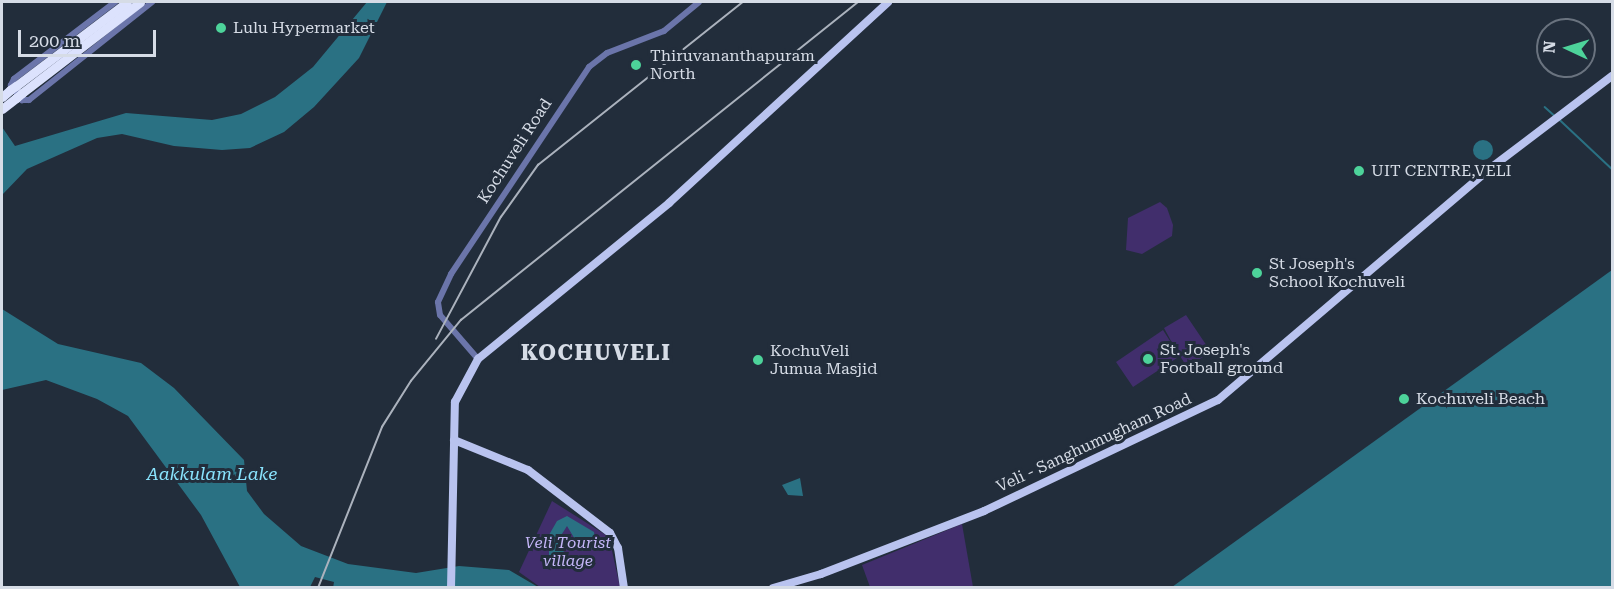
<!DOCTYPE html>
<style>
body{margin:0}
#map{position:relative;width:1614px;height:589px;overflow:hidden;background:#222d3b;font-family:"Roboto Serif",serif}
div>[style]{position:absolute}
.green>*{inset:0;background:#412e6c}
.water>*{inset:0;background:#2a7183}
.round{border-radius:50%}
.stream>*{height:1.5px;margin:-0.75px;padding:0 0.75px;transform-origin:0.75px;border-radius:0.75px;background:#2a7183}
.minor>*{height:6px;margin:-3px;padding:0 3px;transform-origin:3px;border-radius:3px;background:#6b75aa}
.major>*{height:8px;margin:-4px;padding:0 4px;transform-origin:4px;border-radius:4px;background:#b9c3ef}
.highway>*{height:9px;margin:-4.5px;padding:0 4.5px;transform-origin:4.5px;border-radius:4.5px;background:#dce2fd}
.rail>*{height:1.5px;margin:-0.75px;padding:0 0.75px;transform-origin:0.75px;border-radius:0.75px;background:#abb2bd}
.highway-bridge>*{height:9px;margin:-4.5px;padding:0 4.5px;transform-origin:4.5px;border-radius:4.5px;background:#dce2fd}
.dots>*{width:16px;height:16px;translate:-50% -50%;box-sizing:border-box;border:3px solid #222d3b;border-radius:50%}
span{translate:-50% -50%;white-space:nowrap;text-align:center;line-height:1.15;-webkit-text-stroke:6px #222d3b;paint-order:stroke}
.poi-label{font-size:16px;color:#d6dce6}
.left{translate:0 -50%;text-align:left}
.street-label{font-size:16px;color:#d6dce6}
.park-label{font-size:16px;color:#c3b5f7;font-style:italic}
.water-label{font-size:18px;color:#89e3fd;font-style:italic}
.district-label{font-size:22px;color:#d6dce6;font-weight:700;letter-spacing:1.5px}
.frame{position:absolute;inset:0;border:3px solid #d6dce6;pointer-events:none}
.north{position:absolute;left:1536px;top:18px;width:60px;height:60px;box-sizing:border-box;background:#222d3b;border:2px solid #6a737f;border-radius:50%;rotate:274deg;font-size:16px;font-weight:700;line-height:24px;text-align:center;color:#d6dce6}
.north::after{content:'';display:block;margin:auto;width:21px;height:27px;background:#4dd39a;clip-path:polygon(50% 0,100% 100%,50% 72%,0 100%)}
.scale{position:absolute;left:18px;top:30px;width:138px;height:27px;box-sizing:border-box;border:3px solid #d6dce6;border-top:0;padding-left:8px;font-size:18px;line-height:21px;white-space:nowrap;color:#d6dce6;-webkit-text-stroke:4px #222d3b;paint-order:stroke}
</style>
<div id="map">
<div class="green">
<i style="clip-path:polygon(1160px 202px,1167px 208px,1173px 225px,1172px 236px,1142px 254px,1126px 250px,1128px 218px)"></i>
<i style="clip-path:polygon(1186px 315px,1211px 352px,1187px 367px,1180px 356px,1133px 387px,1116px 362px,1163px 330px,1177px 352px,1164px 328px)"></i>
<i style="clip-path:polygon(552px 501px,609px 537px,620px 587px,540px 587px,519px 572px)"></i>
<i style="clip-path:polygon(962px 524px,973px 587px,870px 587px,862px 565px)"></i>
</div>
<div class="water">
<i style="clip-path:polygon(367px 2px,387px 2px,359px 58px,314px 107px,284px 132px,250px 148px,222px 150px,174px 146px,122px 134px,97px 138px,27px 169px,2px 195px,2px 127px,15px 146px,126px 113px,212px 120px,241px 114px,275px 97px,313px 67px)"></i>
<i class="round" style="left:1473px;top:140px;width:20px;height:20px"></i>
<i style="clip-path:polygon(1612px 270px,1612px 587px,1172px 587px)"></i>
<i style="clip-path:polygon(2px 309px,58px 344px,141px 363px,174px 388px,244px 460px,247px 491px,264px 514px,301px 546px,348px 564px,416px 573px,459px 566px,509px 570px,538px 587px,333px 588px,334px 582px,315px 577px,310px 587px,240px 587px,201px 515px,128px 416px,97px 399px,46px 380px,2px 390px)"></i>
<i style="clip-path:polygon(800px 478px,803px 496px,788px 495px,782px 485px)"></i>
<i style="clip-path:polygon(567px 516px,594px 532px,596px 548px,582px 551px,567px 526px,560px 537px,564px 553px,549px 563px,549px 535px,557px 521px)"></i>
</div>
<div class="stream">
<i style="left:1545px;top:107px;width:13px;rotate:42deg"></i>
<i style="left:1559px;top:119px;width:73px;rotate:43.3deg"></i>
</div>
<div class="minor">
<i style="left:115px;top:2px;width:127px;rotate:142.7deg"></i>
<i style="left:14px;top:79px;width:7px;rotate:117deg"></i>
<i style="left:11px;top:85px;width:19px;rotate:54deg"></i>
<i style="left:22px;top:100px;width:7px"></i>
<i style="left:29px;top:100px;width:157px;rotate:-38.5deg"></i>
<i style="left:478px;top:359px;width:58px;rotate:-130.8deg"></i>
<i style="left:440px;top:315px;width:13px;rotate:-99deg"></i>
<i style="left:438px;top:302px;width:31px;rotate:-65deg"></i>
<i style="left:451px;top:274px;width:249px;rotate:-56.3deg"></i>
<i style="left:589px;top:67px;width:23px;rotate:-38deg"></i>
<i style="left:607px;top:53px;width:61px;rotate:-21.1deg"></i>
<i style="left:664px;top:31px;width:45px;rotate:-39.6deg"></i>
</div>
<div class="major">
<i style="left:454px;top:440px;width:80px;rotate:22.1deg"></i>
<i style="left:528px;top:470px;width:103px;rotate:37.5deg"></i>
<i style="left:610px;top:533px;width:17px;rotate:62deg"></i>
<i style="left:618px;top:548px;width:40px;rotate:81.5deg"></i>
<i style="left:451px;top:588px;width:186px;rotate:-88.8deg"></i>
<i style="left:455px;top:402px;width:49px;rotate:-61.9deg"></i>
<i style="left:478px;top:359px;width:247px;rotate:-39.2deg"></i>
<i style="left:669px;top:203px;width:297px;rotate:-42.5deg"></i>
<i style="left:773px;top:588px;width:50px;rotate:-16.3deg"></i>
<i style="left:821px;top:574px;width:175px;rotate:-21.1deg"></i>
<i style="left:984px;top:511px;width:259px;rotate:-25.4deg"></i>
<i style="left:1218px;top:400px;width:355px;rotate:-40.4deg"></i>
<i style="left:1488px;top:170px;width:156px;rotate:-37.2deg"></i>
</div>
<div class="highway">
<i style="left:16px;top:86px;width:139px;rotate:-37.1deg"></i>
<i style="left:22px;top:93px;width:149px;rotate:-37.6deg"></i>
<i style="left:2px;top:97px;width:11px;rotate:-41deg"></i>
<i style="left:2px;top:109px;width:18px;rotate:-38deg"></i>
</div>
<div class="rail">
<i style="left:436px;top:339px;width:138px;rotate:-62deg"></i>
<i style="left:501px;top:217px;width:64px;rotate:-54.6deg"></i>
<i style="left:538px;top:165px;width:262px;rotate:-38.5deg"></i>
<i style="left:318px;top:588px;width:173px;rotate:-68.3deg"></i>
<i style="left:382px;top:427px;width:54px;rotate:-57.8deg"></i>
<i style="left:411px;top:381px;width:79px;rotate:-50.7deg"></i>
<i style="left:461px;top:320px;width:509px;rotate:-38.69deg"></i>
</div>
<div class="highway-bridge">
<i style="left:10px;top:90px;width:7px;rotate:-34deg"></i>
<i style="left:16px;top:98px;width:8px;rotate:-40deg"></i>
</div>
<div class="dots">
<i style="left:221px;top:28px;background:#4dd39a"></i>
<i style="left:636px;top:65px;background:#4dd39a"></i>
<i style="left:1359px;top:171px;background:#4dd39a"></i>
<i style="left:1257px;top:273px;background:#4dd39a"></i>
<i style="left:1148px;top:359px;background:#4dd39a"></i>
<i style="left:758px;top:360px;background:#4dd39a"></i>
<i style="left:1404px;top:399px;background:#4dd39a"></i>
</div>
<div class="poi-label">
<span class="left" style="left:233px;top:28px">Lulu Hypermarket</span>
<span class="left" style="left:650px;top:65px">Thiruvananthapuram<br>North</span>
<span class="left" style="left:1371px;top:171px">UIT CENTRE,VELI</span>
<span class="left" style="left:1269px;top:273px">St Joseph's<br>School Kochuveli</span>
<span class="left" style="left:1160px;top:359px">St. Joseph's<br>Football ground</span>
<span class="left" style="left:770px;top:360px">KochuVeli<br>Jumua Masjid</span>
<span class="left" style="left:1416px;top:399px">Kochuveli Beach</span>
</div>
<div class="street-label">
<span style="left:515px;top:151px;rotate:-57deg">Kochuveli Road</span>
<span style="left:1094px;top:443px;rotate:-25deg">Veli - Sanghumugham Road</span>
</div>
<div class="park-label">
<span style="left:568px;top:552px">Veli Tourist<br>village</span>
</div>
<div class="water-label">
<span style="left:212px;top:474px">Aakkulam Lake</span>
</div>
<div class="district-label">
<span style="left:596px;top:353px">KOCHUVELI</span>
</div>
<div class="frame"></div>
<div class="north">N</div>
<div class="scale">200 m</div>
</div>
